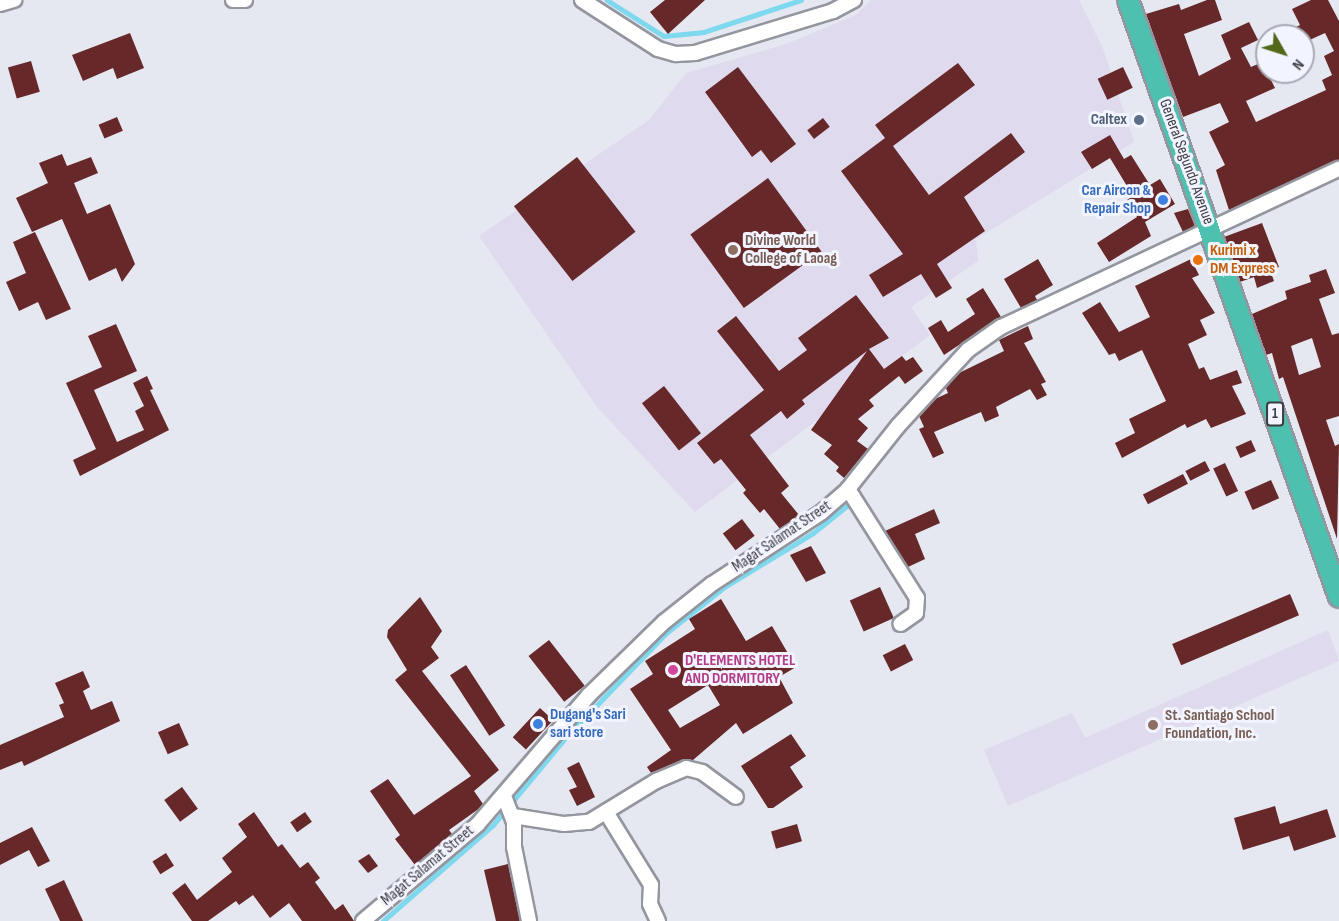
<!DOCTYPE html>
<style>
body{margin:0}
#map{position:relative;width:1339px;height:921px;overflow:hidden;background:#e5e7f1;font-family:"Sofia Sans Condensed",sans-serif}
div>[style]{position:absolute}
.education>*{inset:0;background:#e0daef}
.stream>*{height:4.5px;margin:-2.25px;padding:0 2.25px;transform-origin:2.25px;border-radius:2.25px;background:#7ed8ee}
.building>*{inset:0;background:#672829;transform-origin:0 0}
.roads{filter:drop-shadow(2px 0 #94969f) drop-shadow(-2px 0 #94969f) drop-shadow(0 2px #94969f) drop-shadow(0 -2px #94969f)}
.minor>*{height:14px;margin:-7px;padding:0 7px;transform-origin:7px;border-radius:7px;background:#fff}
.highway>*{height:20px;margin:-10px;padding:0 10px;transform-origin:10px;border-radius:10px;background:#4dc0b0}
.dots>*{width:16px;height:16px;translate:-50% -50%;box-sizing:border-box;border:3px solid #f2f4ff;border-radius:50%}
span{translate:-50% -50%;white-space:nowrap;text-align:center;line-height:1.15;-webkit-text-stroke:6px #f2f4ff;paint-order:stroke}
.shield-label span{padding:2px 4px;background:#f2f4ff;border:2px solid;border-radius:4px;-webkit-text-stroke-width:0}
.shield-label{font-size:15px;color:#3b3c40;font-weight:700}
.service-label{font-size:16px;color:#4e5e75;font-weight:700}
.right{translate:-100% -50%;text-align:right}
.street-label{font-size:16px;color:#3b3c40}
.shop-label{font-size:16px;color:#366cbe;font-weight:700}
.left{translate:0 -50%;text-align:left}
.education-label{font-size:16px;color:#785e54;font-weight:700}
.food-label{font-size:16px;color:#c56008;font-weight:700}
.hotel-label{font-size:16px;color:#b23c85;font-weight:700}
.north{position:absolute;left:1255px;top:24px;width:60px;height:60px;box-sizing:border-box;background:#f2f4ff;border:2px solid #a9aab3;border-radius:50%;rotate:129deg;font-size:16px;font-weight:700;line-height:24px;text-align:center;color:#3b3c40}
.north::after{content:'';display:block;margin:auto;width:21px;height:27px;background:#526919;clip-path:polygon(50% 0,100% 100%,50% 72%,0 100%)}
</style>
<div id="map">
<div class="education">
<i style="clip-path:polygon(871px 0,1079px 0,1104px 51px,1134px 142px,976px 239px,978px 261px,911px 307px,930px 335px,695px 512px,597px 407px,479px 236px,649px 120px,686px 73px,786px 44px,856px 15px)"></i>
<i style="clip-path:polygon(1328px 630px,1339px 661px,1008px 806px,984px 750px,1072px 713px,1085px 738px)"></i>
</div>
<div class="stream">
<i style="left:607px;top:0;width:67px;rotate:32.3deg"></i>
<i style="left:664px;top:36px;width:40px;rotate:-5.7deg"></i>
<i style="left:704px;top:32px;width:102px;rotate:-18.3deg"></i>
<i style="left:383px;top:921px;width:146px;rotate:-41.1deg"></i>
<i style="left:493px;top:825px;width:116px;rotate:-50.3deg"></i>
<i style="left:567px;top:736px;width:141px;rotate:-46.1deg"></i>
<i style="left:665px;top:634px;width:74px;rotate:-38.4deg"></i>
<i style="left:723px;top:588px;width:105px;rotate:-31.4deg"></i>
<i style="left:813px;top:533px;width:45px;rotate:-38.7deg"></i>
</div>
<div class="building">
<i style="clip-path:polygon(665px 0,705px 0,668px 34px,650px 12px)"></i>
<i style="clip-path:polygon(1207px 0,1215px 0,1222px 20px,1184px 34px,1199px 76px,1231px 59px,1221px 35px,1249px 22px,1258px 40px,1241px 48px,1251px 67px,1267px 60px,1267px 72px,1275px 88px,1246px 101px,1256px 122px,1326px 90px,1322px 80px,1332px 75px,1324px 56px,1334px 51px,1325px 33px,1303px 43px,1303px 36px,1278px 36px,1300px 25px,1292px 9px,1311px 0,1328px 0,1339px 21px,1339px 160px,1229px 210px,1216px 170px,1225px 165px,1209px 132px,1229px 122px,1220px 103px,1183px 117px,1146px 14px,1179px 4px,1181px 10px)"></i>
<i style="clip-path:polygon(130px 33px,144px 68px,117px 79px,113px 68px,83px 81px,72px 55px)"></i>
<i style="left:31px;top:61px;width:32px;height:24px;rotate:74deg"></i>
<i style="clip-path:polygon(958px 63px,975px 85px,893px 146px,929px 195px,1011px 133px,1025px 152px,964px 197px,985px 231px,937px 264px,952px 288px,936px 298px,921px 274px,883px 297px,869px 275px,903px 254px,841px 171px,885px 138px,875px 125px)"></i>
<i style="clip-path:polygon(738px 67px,796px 144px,771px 163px,761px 150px,752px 157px,705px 92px)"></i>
<i style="left:1123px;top:67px;width:23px;height:28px;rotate:65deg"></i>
<i style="left:117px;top:117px;width:15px;height:20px;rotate:67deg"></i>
<i style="left:823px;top:118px;width:11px;height:20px;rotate:52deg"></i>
<i style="clip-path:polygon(1110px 135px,1124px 159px,1131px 155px,1150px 185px,1160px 179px,1175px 204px,1145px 222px,1151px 236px,1109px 262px,1097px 243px,1137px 217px,1127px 200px,1133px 196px,1110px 158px,1092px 169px,1081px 152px)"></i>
<i style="clip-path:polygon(62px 154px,67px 166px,91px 157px,98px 173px,74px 183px,87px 214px,110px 204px,135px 264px,122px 282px,116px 268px,89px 281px,62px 219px,32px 232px,16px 198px,48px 183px,39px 163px)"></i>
<i style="left:577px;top:157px;width:95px;height:80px;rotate:52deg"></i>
<i style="left:768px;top:178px;width:91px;height:96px;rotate:54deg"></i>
<i style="clip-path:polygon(1188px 209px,1195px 226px,1183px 232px,1174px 213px)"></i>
<i style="clip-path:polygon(1262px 223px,1279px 267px,1270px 270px,1274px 281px,1257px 288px,1254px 277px,1240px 282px,1224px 237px)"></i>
<i style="clip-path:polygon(35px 232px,71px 309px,46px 320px,38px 302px,19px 311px,6px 282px,26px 273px,13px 242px)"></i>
<i style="clip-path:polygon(1038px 259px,1053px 285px,1035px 296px,1037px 300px,1021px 308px,1004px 279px)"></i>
<i style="clip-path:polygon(1191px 259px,1199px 275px,1192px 278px,1215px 313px,1200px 320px,1207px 335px,1188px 344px,1199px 369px,1204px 367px,1210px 380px,1237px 370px,1242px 383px,1232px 386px,1246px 414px,1211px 428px,1206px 419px,1187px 428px,1185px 424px,1122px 458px,1115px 443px,1135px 433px,1129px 419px,1166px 401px,1142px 350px,1119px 361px,1115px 353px,1109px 355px,1082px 313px,1100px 302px,1119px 332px,1150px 317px,1135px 286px)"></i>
<i style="clip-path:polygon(evenodd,1326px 269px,1335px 293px,1319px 299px,1332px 335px,1339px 333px,1339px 416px,1326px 420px,1335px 446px,1339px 444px,1337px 539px,1283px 377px,1279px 379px,1272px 353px,1266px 355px,1252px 314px,1287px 299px,1285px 291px,1311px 282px,1309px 275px,1326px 269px,1312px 338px,1321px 367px,1299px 375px,1291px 346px,1312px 338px)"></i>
<i style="clip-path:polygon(983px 288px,1001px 317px,944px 355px,928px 328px,941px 320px,948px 332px,975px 314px,966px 299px)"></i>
<i style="clip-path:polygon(856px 295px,889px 338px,869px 349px,884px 369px,902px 356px,906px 361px,913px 357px,923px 371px,905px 384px,899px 376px,869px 400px,874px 406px,858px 419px,868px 428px,857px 441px,868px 449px,844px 478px,836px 471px,839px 467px,824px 454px,832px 445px,811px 430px,867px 351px,802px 400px,805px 404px,787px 419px,781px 411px,750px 435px,789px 486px,781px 493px,799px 515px,780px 529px,764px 509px,760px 513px,743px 493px,746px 490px,721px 459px,714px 464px,697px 443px,764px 390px,717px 331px,736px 316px,779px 371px,807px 350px,798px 338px)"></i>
<i style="clip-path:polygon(116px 324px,137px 371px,94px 390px,117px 442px,144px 430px,135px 411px,144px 406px,133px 383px,147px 376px,153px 389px,150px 390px,169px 430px,80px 476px,73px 460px,96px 449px,66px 383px,102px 367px,88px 336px)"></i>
<i style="clip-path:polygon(1028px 326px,1033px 339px,1024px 343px,1046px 382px,1041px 384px,1047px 395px,1037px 400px,1030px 389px,996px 407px,999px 416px,985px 422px,981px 412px,934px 432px,944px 453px,933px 458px,919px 429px,924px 427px,919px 416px,935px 399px,948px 393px,946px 388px,959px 373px,1004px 351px,999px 340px)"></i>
<i style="left:664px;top:386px;width:60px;height:28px;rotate:52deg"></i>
<i style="left:1251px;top:440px;width:12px;height:17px;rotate:66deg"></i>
<i style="left:1205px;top:461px;width:11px;height:22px;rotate:63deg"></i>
<i style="left:1225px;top:463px;width:31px;height:13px;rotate:65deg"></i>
<i style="left:1183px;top:474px;width:11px;height:45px;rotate:63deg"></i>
<i style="left:1271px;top:480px;width:20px;height:29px;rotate:66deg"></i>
<i style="clip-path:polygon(934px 509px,940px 523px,915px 534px,925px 559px,908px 567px,885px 531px)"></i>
<i style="left:742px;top:519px;width:21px;height:24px;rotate:53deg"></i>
<i style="clip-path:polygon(811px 546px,826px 573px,806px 582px,790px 555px)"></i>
<i style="left:880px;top:587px;width:34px;height:33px;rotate:66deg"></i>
<i style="left:1290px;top:594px;width:23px;height:128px;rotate:67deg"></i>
<i style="clip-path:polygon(420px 597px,442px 631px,431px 647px,439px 658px,422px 671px,499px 770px,474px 791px,483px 804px,480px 808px,449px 830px,452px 834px,415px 865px,395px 839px,400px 835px,370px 791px,388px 779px,414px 815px,471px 776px,395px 680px,407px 670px,387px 637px,388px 630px)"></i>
<i style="clip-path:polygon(evenodd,721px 599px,746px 641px,772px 626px,796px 667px,779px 677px,793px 703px,743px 734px,736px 723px,693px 760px,682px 760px,651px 773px,647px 767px,671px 750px,630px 689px,653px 674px,645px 661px,695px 629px,689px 619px,721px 599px,708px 685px,720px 705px,680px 728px,668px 710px,708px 685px)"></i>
<i style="left:549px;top:640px;width:58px;height:26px;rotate:52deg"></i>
<i style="left:905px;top:644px;width:18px;height:25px;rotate:63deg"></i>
<i style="left:466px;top:665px;width:72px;height:19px;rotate:57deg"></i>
<i style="clip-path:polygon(83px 671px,90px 687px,83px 691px,91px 710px,112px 701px,120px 721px,24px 766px,22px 761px,0 770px,0 745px,64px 717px,59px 705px,64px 703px,55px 683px)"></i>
<i style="left:540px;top:708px;width:18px;height:40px;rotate:43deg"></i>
<i style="left:179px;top:723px;width:24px;height:23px;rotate:66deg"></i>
<i style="clip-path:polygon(791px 734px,806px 756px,790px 767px,803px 787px,773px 808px,768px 808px,741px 766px)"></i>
<i style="clip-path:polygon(579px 762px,595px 797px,577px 806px,569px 790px,577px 787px,567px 768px)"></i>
<i style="left:182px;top:787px;width:27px;height:22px;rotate:54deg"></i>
<i style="clip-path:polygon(1275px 806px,1280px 824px,1327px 809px,1336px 837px,1294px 851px,1289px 836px,1243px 850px,1234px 818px)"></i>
<i style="clip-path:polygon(254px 812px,278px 847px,282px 844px,300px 868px,308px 862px,320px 878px,315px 882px,335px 910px,343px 904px,354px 921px,302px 921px,289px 903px,270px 918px,253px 895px,239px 905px,236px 901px,208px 921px,192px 921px,172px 893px,185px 883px,197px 900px,232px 872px,222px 858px,247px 837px,238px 824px)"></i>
<i style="left:305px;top:812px;width:12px;height:18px;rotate:55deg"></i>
<i style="left:797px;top:824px;width:18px;height:27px;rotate:74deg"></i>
<i style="clip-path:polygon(32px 827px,50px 861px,38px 867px,29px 850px,0 865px,0 843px)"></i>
<i style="left:166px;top:853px;width:15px;height:16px;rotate:58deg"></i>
<i style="clip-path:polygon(369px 854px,378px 866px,368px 873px,358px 861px)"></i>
<i style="clip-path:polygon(508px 864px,520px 921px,496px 921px,484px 870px)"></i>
<i style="clip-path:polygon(64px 880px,83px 921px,60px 921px,45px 889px)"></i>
</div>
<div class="roads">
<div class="minor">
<i style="left:233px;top:0;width:12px"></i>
<i style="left:582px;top:0;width:90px;rotate:32.8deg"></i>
<i style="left:658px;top:49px;width:19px;rotate:16deg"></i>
<i style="left:676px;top:54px;width:19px;rotate:-3deg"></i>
<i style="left:695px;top:53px;width:144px;rotate:-16.9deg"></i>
<i style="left:833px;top:11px;width:24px;rotate:-28deg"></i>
<i style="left:0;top:4px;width:15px;rotate:-16deg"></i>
<i style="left:848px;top:489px;width:129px;rotate:57.7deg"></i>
<i style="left:917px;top:598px;width:15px;rotate:94deg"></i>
<i style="left:916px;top:613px;width:19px;rotate:145deg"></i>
<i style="left:504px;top:796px;width:28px;rotate:69deg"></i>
<i style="left:514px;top:822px;width:25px;rotate:90deg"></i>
<i style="left:514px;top:847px;width:76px;rotate:78.5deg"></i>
<i style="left:606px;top:812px;width:86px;rotate:58.3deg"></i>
<i style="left:651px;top:885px;width:19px;rotate:93deg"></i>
<i style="left:650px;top:904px;width:19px;rotate:65deg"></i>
<i style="left:513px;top:816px;width:52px;rotate:8.9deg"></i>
<i style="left:564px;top:824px;width:25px;rotate:-5deg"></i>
<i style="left:589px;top:822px;width:79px;rotate:-31.5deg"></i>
<i style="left:656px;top:781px;width:33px;rotate:-23deg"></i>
<i style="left:686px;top:768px;width:16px;rotate:14deg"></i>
<i style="left:702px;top:772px;width:42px;rotate:36.3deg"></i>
<i style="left:363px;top:921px;width:150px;rotate:-40.1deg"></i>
<i style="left:478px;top:824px;width:169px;rotate:-49.3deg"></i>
<i style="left:588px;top:696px;width:106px;rotate:-44.2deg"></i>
<i style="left:664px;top:622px;width:61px;rotate:-38.4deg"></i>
<i style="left:712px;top:584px;width:131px;rotate:-33.2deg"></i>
<i style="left:822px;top:512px;width:35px;rotate:-41deg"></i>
<i style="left:848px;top:489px;width:80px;rotate:-51.6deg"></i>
<i style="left:898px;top:426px;width:103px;rotate:-47.4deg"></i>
<i style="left:968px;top:350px;width:40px;rotate:-34.9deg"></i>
<i style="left:1001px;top:327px;width:373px;rotate:-25.1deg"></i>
</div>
<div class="highway">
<i style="left:1128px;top:0;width:633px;rotate:70.53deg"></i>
</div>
</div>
<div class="dots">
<i style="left:1139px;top:120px;background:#5c6f8a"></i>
<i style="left:1163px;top:200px;background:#3f7fe0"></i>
<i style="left:733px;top:250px;background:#8d6e63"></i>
<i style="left:1198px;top:260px;background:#e8710a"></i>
<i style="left:673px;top:670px;background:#d1479c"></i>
<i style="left:538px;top:724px;background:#3f7fe0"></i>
<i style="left:1153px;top:725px;background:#8d6e63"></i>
</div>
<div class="shield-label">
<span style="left:1275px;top:414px">1</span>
</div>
<div class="service-label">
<span class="right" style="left:1127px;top:120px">Caltex</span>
</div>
<div class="street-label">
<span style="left:1186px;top:162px;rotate:70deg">General Segundo Avenue</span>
<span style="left:782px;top:537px;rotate:-34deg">Magat Salamat Street</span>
<span style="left:428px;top:866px;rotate:-40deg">Magat Salamat Street</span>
</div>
<div class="shop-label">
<span class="right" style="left:1151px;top:200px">Car Aircon &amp;<br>Repair Shop</span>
<span class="left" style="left:550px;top:724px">Dugang's Sari<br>sari store</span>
</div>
<div class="education-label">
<span class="left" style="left:745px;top:250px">Divine World<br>College of Laoag</span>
<span class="left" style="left:1165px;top:725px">St. Santiago School<br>Foundation, Inc.</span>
</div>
<div class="food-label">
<span class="left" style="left:1210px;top:260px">Kurimi x<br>DM Express</span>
</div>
<div class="hotel-label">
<span class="left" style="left:685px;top:670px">D'ELEMENTS HOTEL<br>AND DORMITORY</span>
</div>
<div class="north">N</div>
</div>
